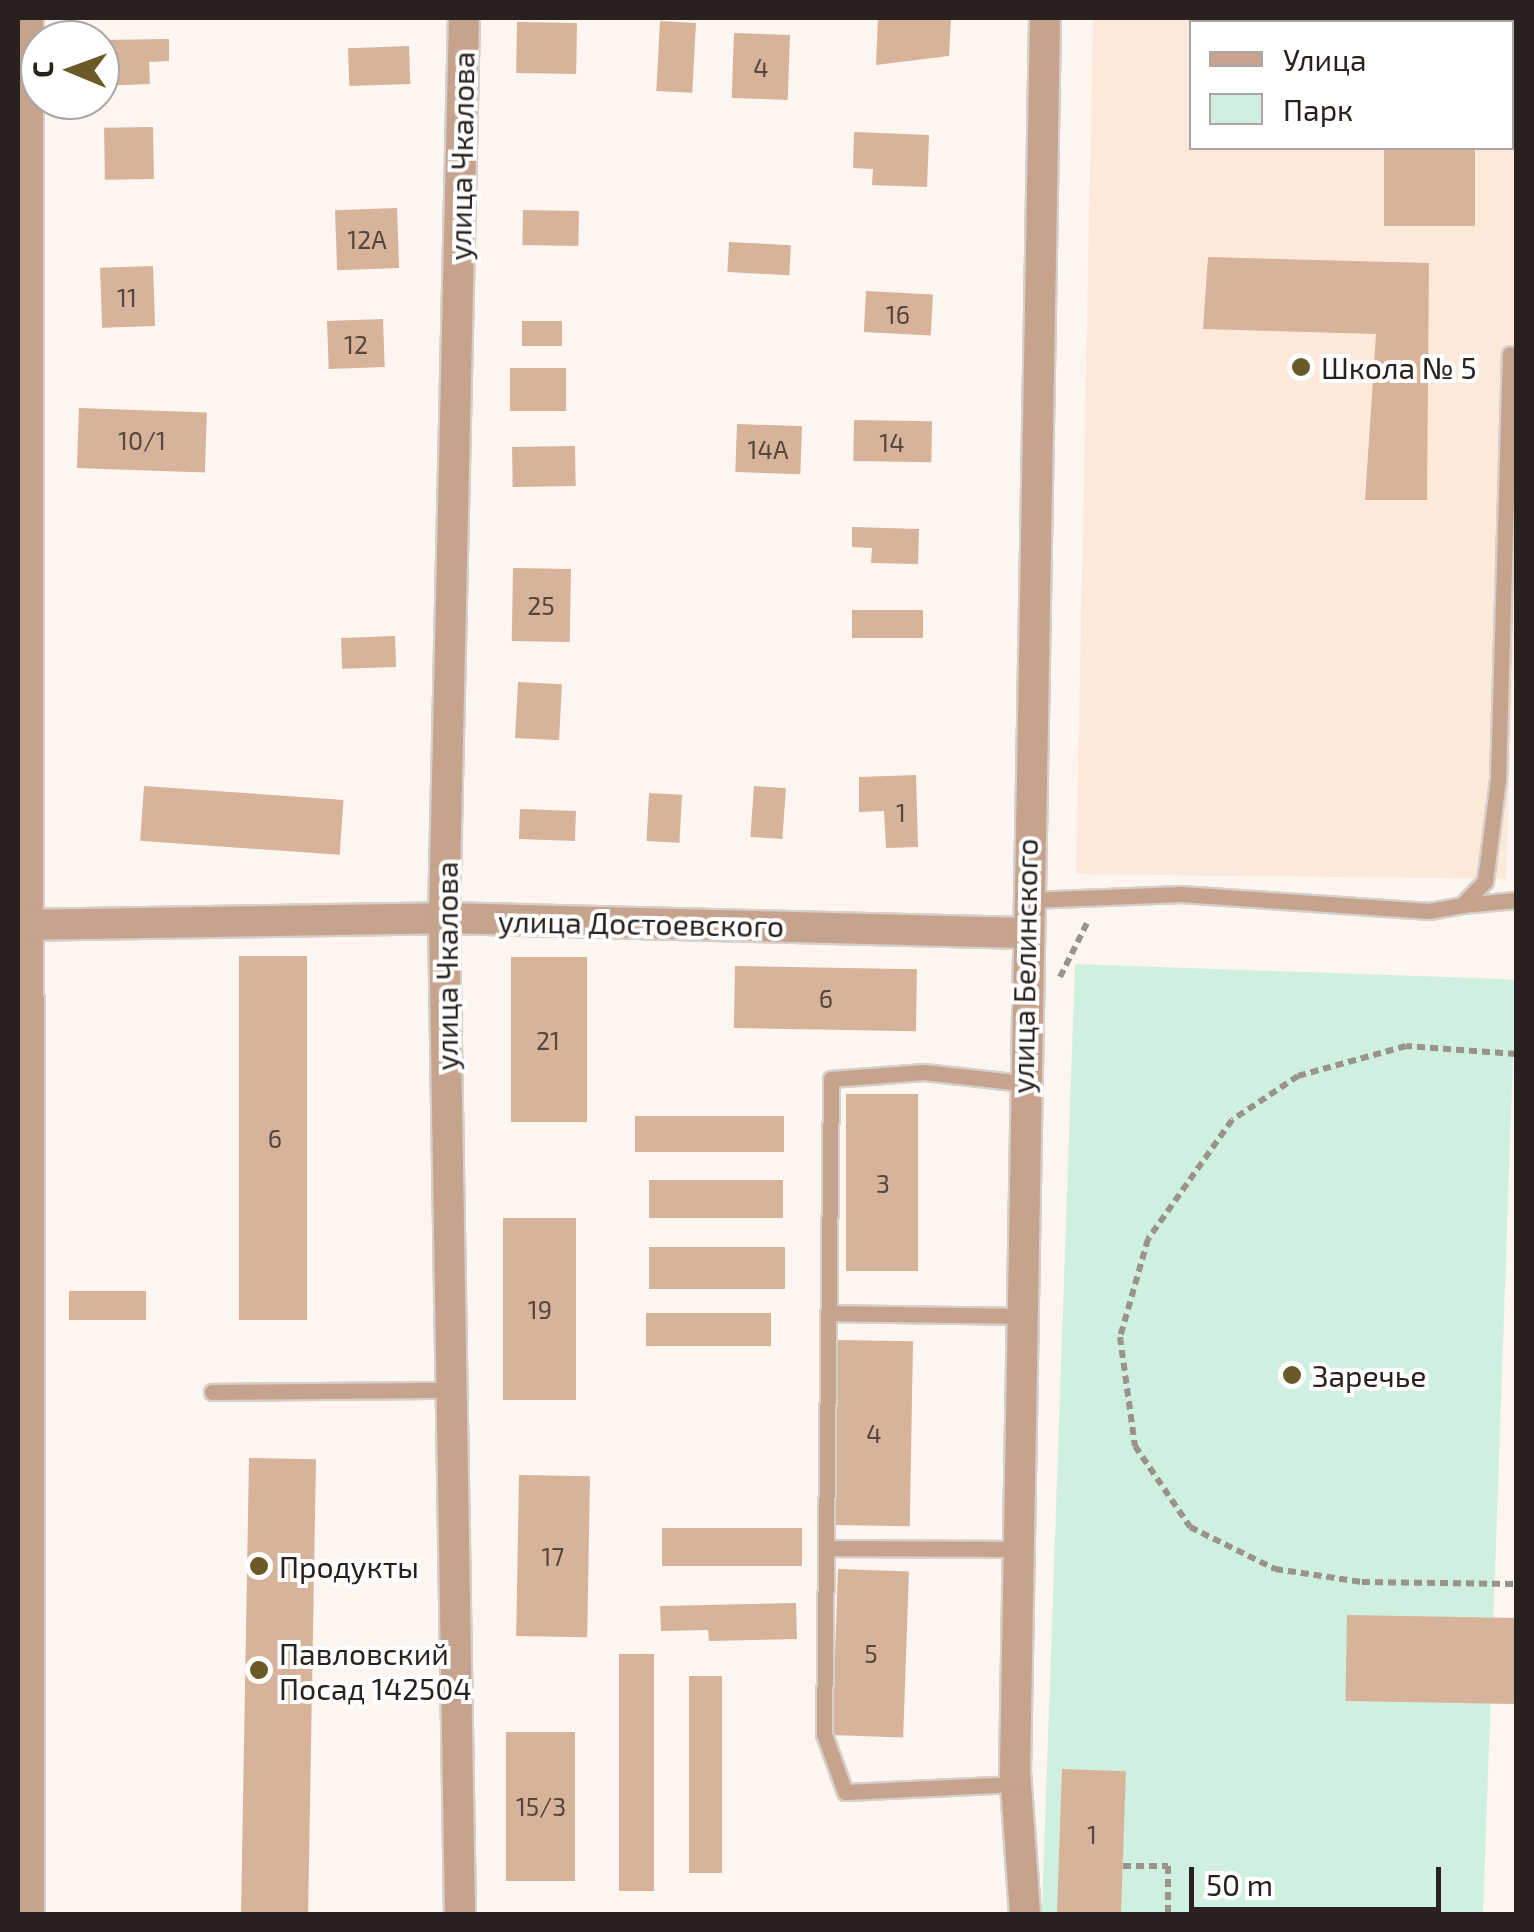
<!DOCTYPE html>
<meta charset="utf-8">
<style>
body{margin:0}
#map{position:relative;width:1534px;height:1932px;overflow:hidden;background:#fcf5f0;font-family:"Exo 2",sans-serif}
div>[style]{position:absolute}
.built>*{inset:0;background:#fde9da}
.green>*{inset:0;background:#d0f0df;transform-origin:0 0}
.building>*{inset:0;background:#d7b39a;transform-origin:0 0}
.path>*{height:6px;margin-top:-3px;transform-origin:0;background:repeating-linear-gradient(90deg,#99928d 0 8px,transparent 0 13px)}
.roads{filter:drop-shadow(2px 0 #d6cfca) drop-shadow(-2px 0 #d6cfca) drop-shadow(0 2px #d6cfca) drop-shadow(0 -2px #d6cfca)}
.service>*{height:15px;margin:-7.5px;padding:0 7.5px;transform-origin:7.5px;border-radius:7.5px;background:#c6a38d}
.minor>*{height:30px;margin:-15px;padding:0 15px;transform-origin:15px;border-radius:15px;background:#c6a38d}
.dots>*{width:28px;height:28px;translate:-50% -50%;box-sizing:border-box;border:5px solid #fff;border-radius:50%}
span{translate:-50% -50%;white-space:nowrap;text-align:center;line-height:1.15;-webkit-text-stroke:8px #fff;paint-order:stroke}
.number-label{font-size:25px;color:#54463c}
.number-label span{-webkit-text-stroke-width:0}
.street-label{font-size:30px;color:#28211d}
.poi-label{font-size:30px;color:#28211d}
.left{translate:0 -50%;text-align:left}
.frame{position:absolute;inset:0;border:20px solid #28211d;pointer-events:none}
.legend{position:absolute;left:1189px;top:20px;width:325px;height:130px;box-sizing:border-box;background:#fff;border:2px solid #a9a6a5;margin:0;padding:12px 18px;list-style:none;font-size:30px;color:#28211d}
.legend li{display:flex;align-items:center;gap:20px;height:50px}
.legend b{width:50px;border:2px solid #a9a6a5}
.north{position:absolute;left:20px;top:20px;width:100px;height:100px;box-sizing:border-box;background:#fff;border:2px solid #a9a6a5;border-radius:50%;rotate:271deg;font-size:28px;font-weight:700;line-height:40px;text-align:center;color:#28211d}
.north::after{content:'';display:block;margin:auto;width:35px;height:45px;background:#695a28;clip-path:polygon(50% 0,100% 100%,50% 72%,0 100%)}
.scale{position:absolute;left:1189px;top:1867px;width:252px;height:45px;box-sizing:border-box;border:5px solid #28211d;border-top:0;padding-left:12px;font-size:30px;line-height:35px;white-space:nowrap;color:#28211d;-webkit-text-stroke:8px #fff;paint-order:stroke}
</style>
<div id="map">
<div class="built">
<i style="clip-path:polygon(evenodd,1093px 18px,1516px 18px,1516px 586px,1506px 879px,1076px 874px,1093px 18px,1192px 22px,1512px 22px,1512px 148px,1192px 148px,1192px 22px)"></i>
</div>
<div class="green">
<i style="left:1075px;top:964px;width:441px;height:950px;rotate:2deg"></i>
</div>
<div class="building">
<i style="clip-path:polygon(878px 18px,951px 18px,949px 56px,876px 65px)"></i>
<i style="left:660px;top:21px;width:36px;height:70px;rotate:3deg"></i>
<i style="left:517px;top:22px;width:60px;height:51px;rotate:1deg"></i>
<i style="left:734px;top:33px;width:56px;height:65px;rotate:2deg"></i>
<i style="clip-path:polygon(169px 39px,169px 61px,149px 62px,150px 84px,100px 86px,100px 40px)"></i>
<i style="left:409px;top:46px;width:38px;height:61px;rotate:88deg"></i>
<i style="left:153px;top:127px;width:52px;height:49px;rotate:89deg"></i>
<i style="clip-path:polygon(854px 132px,929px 135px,927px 187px,872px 185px,873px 169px,853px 168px)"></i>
<i style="left:1384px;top:148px;width:91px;height:78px"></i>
<i style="left:397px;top:208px;width:60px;height:62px;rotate:88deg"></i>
<i style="left:523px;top:210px;width:56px;height:35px;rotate:1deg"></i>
<i style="left:729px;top:242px;width:62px;height:30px;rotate:3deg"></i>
<i style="clip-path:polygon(1208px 257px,1429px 263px,1427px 500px,1365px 500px,1376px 334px,1203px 329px)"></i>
<i style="left:153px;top:266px;width:60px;height:53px;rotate:88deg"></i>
<i style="left:866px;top:291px;width:67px;height:41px;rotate:3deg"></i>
<i style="left:383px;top:319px;width:48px;height:56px;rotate:88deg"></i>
<i style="left:562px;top:321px;width:25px;height:40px;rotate:90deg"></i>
<i style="left:510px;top:368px;width:56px;height:43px"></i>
<i style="left:79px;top:408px;width:128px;height:60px;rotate:2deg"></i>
<i style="left:854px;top:420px;width:78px;height:41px;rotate:1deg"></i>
<i style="left:737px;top:424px;width:65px;height:48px;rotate:2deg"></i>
<i style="left:575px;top:446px;width:40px;height:63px;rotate:89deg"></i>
<i style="clip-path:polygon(852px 527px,919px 529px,918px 564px,871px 563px,872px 548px,852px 547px)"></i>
<i style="left:513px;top:568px;width:58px;height:73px;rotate:1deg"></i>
<i style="left:852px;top:610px;width:71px;height:28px"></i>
<i style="left:395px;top:636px;width:31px;height:54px;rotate:88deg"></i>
<i style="left:518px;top:682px;width:44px;height:56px;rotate:3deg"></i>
<i style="clip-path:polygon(916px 775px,918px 847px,886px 848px,884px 811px,859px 812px,859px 777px)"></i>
<i style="left:144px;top:786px;width:200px;height:55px;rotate:4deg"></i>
<i style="left:754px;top:786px;width:32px;height:51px;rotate:4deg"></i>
<i style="left:649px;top:793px;width:33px;height:48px;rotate:3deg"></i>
<i style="left:520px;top:809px;width:56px;height:30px;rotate:2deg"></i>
<i style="left:307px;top:956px;width:364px;height:68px;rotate:90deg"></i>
<i style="left:511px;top:957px;width:76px;height:165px"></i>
<i style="left:735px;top:966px;width:182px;height:62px;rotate:1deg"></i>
<i style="left:918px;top:1094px;width:177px;height:72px;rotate:90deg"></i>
<i style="left:635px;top:1116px;width:149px;height:36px"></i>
<i style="left:649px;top:1180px;width:134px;height:38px"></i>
<i style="left:503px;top:1218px;width:73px;height:182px"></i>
<i style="left:649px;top:1247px;width:136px;height:42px"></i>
<i style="left:69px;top:1291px;width:77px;height:29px"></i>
<i style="left:646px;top:1313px;width:125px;height:33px"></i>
<i style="left:837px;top:1340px;width:76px;height:185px;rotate:1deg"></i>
<i style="left:249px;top:1458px;width:67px;height:456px;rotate:1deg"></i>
<i style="left:519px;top:1475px;width:71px;height:161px;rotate:1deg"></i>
<i style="left:662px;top:1528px;width:140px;height:38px"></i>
<i style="left:838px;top:1569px;width:71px;height:166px;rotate:2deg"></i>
<i style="clip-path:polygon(796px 1603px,797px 1639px,709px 1641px,708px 1630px,661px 1631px,660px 1606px)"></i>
<i style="left:1347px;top:1615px;width:169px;height:86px;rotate:1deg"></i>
<i style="left:619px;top:1654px;width:35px;height:237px"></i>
<i style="left:689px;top:1676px;width:33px;height:197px"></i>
<i style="left:506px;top:1732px;width:69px;height:149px"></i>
<i style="left:1062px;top:1769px;width:64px;height:145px;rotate:2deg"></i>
</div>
<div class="path">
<i style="left:1060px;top:977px;width:63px;rotate:-63.4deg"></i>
<i style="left:1516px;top:1054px;width:110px;rotate:-175.8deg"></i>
<i style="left:1406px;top:1046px;width:112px;rotate:164.5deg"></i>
<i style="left:1298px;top:1076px;width:79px;rotate:146.3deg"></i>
<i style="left:1232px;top:1120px;width:146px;rotate:125.2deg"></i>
<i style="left:1148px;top:1239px;width:102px;rotate:105.9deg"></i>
<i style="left:1120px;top:1337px;width:110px;rotate:82.2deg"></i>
<i style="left:1135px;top:1446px;width:98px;rotate:55.8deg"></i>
<i style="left:1190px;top:1527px;width:95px;rotate:26.3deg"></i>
<i style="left:1275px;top:1569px;width:88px;rotate:8.5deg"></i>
<i style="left:1362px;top:1582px;width:154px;rotate:0.7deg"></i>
<i style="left:1123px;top:1866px;width:45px"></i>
<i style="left:1168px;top:1866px;width:48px;rotate:90deg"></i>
</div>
<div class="roads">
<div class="service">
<i style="left:1029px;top:900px;width:152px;rotate:-2.3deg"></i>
<i style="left:1181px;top:894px;width:249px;rotate:3.9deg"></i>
<i style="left:1429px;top:911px;width:34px;rotate:-10deg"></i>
<i style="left:1462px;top:905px;width:33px;rotate:-46deg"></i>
<i style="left:1485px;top:881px;width:102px;rotate:-82.7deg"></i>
<i style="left:1498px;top:780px;width:426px;rotate:-88.4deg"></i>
<i style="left:1462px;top:905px;width:54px;rotate:-5.3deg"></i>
<i style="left:829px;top:1313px;width:191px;rotate:0.9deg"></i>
<i style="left:212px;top:1392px;width:240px;rotate:-0.5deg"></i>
<i style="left:826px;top:1548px;width:191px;rotate:0.3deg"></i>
<i style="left:1016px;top:1784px;width:171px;rotate:177.3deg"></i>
<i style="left:845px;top:1792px;width:62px;rotate:-109.9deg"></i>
<i style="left:824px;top:1734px;width:655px;rotate:-89.39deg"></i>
<i style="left:831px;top:1079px;width:93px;rotate:-4.3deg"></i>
<i style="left:924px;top:1072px;width:99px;rotate:6.4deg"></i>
</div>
<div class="minor">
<i style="left:28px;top:18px;width:1896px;rotate:89.97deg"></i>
<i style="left:18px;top:925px;width:426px;rotate:-0.9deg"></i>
<i style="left:444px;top:918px;width:580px;rotate:1.48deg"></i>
<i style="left:460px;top:1914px;width:996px;rotate:-90.92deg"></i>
<i style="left:444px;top:918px;width:900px;rotate:-88.73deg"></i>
<i style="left:1025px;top:1914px;width:142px;rotate:-94deg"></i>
<i style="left:1015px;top:1772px;width:1754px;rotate:-89.02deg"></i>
</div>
</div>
<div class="dots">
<i style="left:1301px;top:367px;background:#695a28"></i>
<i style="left:1292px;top:1375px;background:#695a28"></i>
<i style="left:259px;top:1566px;background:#695a28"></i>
<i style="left:259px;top:1670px;background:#695a28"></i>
</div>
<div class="number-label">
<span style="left:761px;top:67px">4</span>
<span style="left:367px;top:239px">12А</span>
<span style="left:127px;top:297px">11</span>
<span style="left:898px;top:314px">16</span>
<span style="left:356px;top:344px">12</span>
<span style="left:142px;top:440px">10/1</span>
<span style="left:892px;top:442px">14</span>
<span style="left:768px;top:449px">14А</span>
<span style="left:541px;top:605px">25</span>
<span style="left:901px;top:812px">1</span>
<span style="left:826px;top:998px">6</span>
<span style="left:548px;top:1040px">21</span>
<span style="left:275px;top:1138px">6</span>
<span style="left:883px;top:1183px">3</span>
<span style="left:540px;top:1309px">19</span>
<span style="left:874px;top:1433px">4</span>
<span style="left:553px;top:1556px">17</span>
<span style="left:871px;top:1653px">5</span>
<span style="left:541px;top:1806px">15/3</span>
<span style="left:1092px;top:1834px">1</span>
</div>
<div class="street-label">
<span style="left:461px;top:156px;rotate:-89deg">улица Чкалова</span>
<span style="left:641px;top:923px;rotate:1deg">улица Достоевского</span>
<span style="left:446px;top:966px;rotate:-90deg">улица Чкалова</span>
<span style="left:1024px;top:966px;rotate:-89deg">улица Белинского</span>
</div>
<div class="poi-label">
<span class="left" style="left:1321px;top:367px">Школа № 5</span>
<span class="left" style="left:1312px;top:1375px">Заречье</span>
<span class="left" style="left:279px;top:1566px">Продукты</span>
<span class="left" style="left:279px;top:1670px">Павловский<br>Посад 142504</span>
</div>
<div class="frame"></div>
<ul class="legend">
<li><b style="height:12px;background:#c6a38d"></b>Улица</li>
<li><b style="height:28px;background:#d0f0df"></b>Парк</li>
</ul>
<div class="north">С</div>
<div class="scale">50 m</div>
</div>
